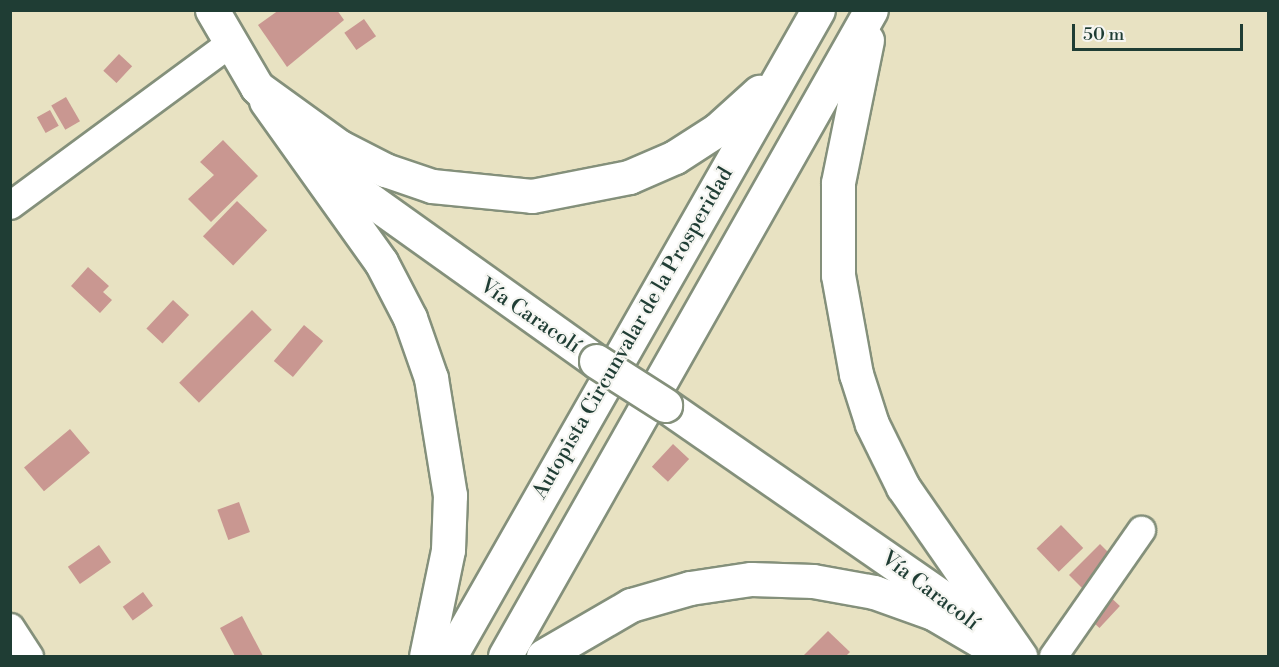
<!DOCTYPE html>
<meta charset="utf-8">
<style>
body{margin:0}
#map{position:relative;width:1279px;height:667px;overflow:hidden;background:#e8e2c2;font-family:"Libre Bodoni",serif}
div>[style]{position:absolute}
.building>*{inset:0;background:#c99791;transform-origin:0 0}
.roads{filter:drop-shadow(2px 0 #84907b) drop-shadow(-2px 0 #84907b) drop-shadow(0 2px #84907b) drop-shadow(0 -2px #84907b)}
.minor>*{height:27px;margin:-13.5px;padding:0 13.5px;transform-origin:13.5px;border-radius:13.5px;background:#fff}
.major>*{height:33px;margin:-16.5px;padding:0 16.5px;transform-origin:16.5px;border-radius:16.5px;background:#fff}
.highway>*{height:33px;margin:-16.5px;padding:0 16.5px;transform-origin:16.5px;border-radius:16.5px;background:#fff}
.bridges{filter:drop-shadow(2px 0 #84907b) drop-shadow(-2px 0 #84907b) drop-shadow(0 2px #84907b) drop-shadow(0 -2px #84907b)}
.major-bridge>*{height:33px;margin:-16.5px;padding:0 16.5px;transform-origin:16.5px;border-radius:16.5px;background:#fff}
span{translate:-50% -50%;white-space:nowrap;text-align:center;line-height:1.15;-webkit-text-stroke:4.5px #f6f6f2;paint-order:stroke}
.street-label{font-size:21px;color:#1f3d34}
.frame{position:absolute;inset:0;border:12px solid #1f3d34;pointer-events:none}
.scale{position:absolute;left:1072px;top:24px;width:171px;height:27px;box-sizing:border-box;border:3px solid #1f3d34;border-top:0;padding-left:8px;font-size:18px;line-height:21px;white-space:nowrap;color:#1f3d34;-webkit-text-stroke:4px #f6f6f2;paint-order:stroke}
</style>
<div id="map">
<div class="building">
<i style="clip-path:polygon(279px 10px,337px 10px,344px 20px,287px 67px,258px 25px)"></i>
<i style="left:364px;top:19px;width:21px;height:24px;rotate:55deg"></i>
<i style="left:119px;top:54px;width:18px;height:23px;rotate:43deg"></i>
<i style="left:66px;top:97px;width:28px;height:17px;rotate:60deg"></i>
<i style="left:50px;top:110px;width:18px;height:15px;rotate:61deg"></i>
<i style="clip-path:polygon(223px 140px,258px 176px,211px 222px,188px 199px,214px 175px,200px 162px)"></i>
<i style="left:237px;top:201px;width:42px;height:49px;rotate:44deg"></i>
<i style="clip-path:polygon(88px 267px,109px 286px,103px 292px,112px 300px,100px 313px,71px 286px)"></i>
<i style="left:173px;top:300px;width:22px;height:39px;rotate:43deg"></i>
<i style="left:252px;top:310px;width:28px;height:103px;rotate:45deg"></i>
<i style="left:304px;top:325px;width:25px;height:47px;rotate:40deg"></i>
<i style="left:70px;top:429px;width:31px;height:60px;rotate:50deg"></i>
<i style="left:673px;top:444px;width:22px;height:31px;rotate:43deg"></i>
<i style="left:239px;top:502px;width:32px;height:23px;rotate:70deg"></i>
<i style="left:1061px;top:525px;width:32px;height:34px;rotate:46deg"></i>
<i style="clip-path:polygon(1100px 544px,1112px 556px,1087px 593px,1069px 575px)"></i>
<i style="left:99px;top:545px;width:21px;height:38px;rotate:55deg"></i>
<i style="left:143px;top:592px;width:17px;height:25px;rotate:54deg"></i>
<i style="left:1106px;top:593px;width:19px;height:30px;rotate:43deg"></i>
<i style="clip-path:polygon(242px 616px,263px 656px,235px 656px,220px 628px)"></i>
<i style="clip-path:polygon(828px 631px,850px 652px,846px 656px,803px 656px)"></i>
</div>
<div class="roads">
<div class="minor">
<i style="left:10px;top:205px;width:275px;rotate:-36.4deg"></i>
<i style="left:10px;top:627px;width:35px;rotate:57deg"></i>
<i style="left:1053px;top:656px;width:154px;rotate:-55.1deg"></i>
</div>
<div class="major">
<i style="left:212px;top:10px;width:89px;rotate:59.7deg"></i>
<i style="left:257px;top:87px;width:146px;rotate:45.8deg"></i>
<i style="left:359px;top:192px;width:291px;rotate:35.5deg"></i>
<i style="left:665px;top:405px;width:353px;rotate:34.7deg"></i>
<i style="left:955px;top:606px;width:47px;rotate:42.4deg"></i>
</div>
<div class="highway">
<i style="left:867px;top:40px;width:146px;rotate:101.5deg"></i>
<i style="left:838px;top:183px;width:92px;rotate:90deg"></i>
<i style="left:838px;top:275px;width:101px;rotate:79.7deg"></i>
<i style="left:856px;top:374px;width:52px;rotate:72.3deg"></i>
<i style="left:872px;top:424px;width:70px;rotate:63.8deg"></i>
<i style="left:903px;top:487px;width:206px;rotate:55.3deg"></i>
<i style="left:257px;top:87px;width:102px;rotate:35.9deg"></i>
<i style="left:340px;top:147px;width:51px;rotate:27.1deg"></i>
<i style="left:385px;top:170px;width:50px;rotate:18.8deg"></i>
<i style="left:432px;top:186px;width:100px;rotate:5.7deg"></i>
<i style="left:532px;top:196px;width:99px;rotate:-11.1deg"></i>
<i style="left:629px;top:177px;width:50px;rotate:-23.5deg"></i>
<i style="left:675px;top:157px;width:50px;rotate:-32.7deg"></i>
<i style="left:717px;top:130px;width:57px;rotate:-42.1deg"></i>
<i style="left:266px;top:101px;width:198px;rotate:54.5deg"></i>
<i style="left:381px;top:262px;width:63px;rotate:62.6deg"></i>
<i style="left:410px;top:318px;width:64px;rotate:70.7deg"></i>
<i style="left:431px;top:378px;width:119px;rotate:80.8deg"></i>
<i style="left:450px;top:495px;width:55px;rotate:92.1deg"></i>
<i style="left:448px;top:550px;width:108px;rotate:101.7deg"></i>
<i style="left:450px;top:656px;width:743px;rotate:-60.33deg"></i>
<i style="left:505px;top:656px;width:742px;rotate:-60.47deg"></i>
<i style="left:543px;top:656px;width:102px;rotate:-30.1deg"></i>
<i style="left:631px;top:605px;width:61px;rotate:-16.1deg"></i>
<i style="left:690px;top:588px;width:62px;rotate:-8.4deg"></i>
<i style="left:751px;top:579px;width:62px;rotate:1.8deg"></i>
<i style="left:813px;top:581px;width:62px;rotate:10.2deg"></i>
<i style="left:874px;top:592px;width:63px;rotate:19.6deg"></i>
<i style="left:933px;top:613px;width:85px;rotate:30.5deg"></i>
</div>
</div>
<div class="bridges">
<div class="major-bridge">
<i style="left:596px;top:361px;width:82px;rotate:32.5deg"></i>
</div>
</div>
<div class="street-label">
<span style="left:530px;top:316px;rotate:34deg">Vía Caracolí</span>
<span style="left:633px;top:333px;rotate:-60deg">Autopista Circunvalar de la Prosperidad</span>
<span style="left:930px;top:591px;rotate:37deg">Vía Caracolí</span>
</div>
<div class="frame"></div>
<div class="scale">50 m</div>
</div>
